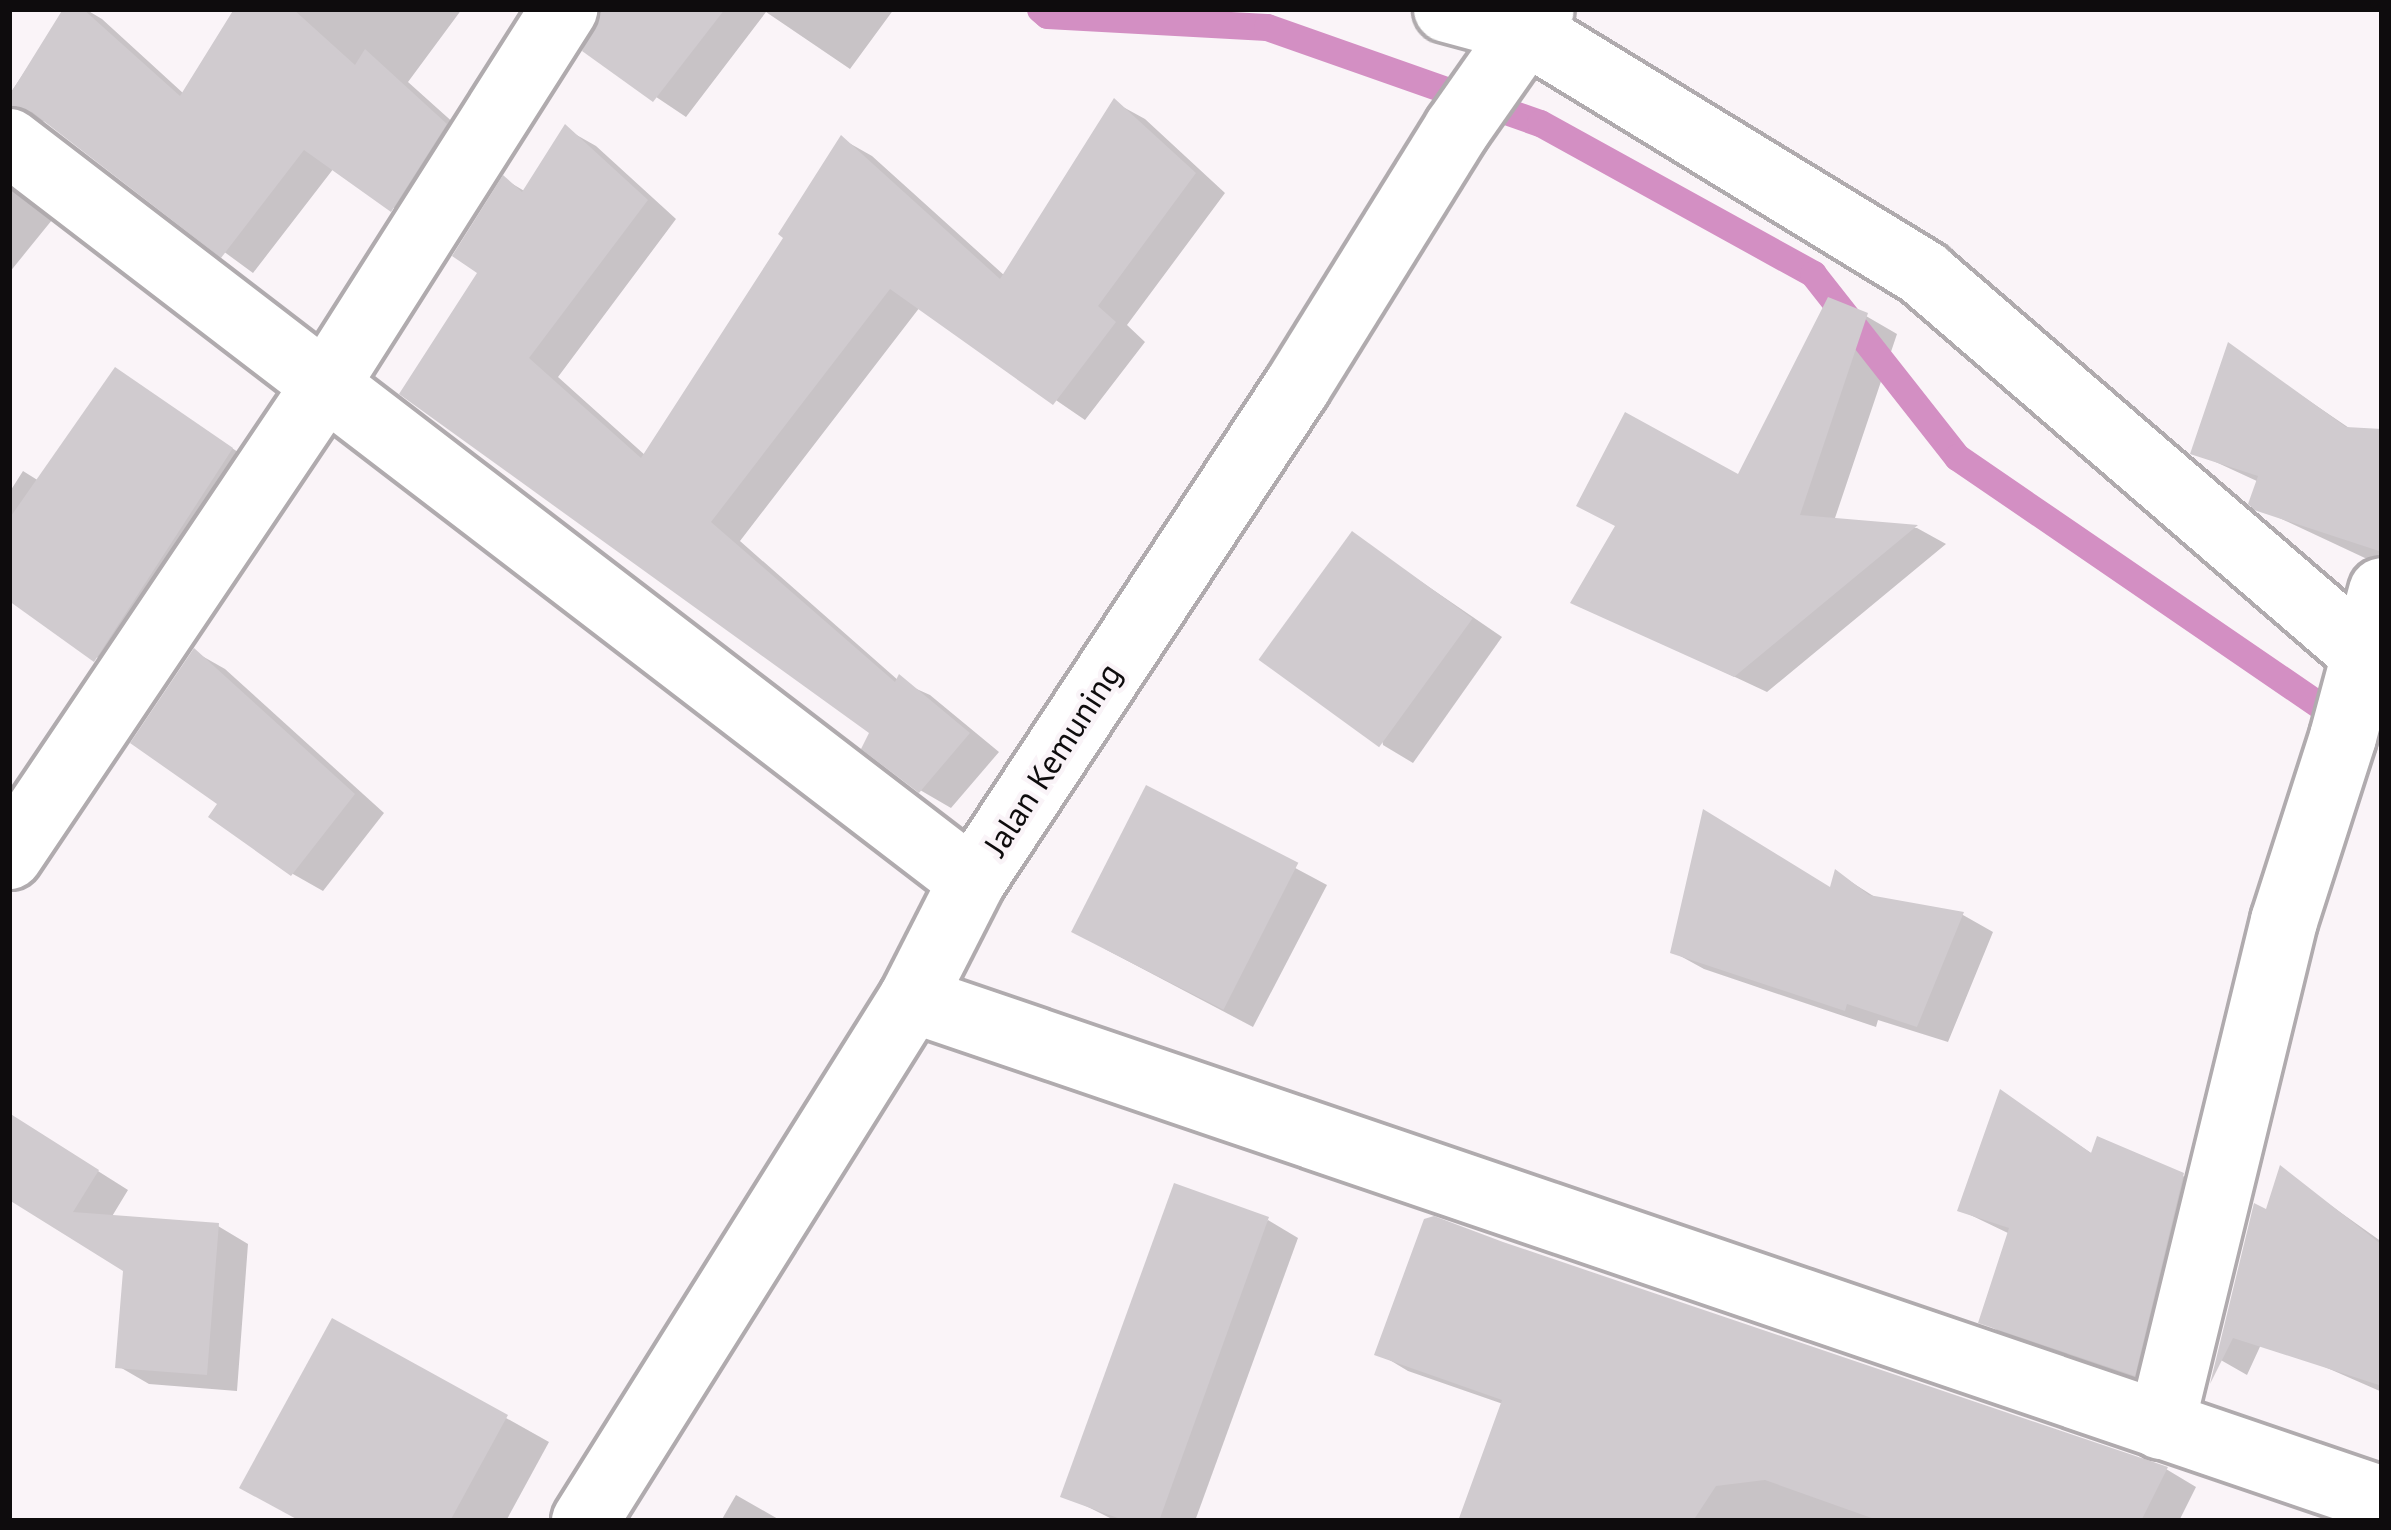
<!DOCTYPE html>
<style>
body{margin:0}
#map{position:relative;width:2391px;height:1530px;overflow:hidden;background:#faf4f8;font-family:"PT Sans",sans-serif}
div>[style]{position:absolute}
.shadow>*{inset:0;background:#0003}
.stream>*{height:27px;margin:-13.5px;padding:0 13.5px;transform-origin:13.5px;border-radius:13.5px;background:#d38fc3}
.building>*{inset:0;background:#d0cbcf;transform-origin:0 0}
.roads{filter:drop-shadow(3px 0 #b0abae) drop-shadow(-3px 0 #b0abae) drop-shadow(0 3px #b0abae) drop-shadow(0 -3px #b0abae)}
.street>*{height:66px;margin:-33px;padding:0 33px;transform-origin:33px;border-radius:33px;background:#fff}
span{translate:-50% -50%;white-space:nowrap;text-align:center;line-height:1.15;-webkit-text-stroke:9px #faf4f8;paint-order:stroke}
.street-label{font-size:33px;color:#0e0c0d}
.frame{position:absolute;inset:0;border:12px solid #0e0c0d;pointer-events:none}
</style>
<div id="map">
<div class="shadow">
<i style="clip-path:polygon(67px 9px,85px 9px,102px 19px,184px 94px,238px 9px,462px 9px,408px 82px,476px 143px,423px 227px,334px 168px,253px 273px,46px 121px,25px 125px,9px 116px,9px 95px)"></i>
<i style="clip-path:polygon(601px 9px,894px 9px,850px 69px,766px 12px,686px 117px,586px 50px)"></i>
<i style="clip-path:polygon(1114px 102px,1145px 119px,1225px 193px,1127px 325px,1145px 342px,1085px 420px,920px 307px,740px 541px,899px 681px,930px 695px,999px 752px,951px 808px,920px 790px,873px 732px,403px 393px,481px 272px,504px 179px,526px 192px,566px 129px,596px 146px,676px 219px,558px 377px,646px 456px,787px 237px,842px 139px,872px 156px,1005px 276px)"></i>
<i style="clip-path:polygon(9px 182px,52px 220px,9px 273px)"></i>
<i style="clip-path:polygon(1866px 316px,1897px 334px,1834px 521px,1917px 528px,1946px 544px,1767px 692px,1575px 602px,1618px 526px,1739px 479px)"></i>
<i style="clip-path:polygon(2230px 347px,2352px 430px,2382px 432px,2382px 566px,2256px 507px,2259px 482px,2194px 452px)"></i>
<i style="clip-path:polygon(116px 371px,262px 468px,116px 670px,9px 598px,9px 493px,23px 471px,39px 481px)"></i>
<i style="clip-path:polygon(1353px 535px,1502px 637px,1413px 763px,1383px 745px)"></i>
<i style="clip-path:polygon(195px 652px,225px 669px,384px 813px,323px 891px,293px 874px,221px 803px)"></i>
<i style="clip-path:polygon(1147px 789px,1327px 885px,1253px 1027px,1105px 949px)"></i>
<i style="clip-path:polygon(1837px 873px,1878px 899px,1963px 915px,1993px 932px,1948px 1042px,1878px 1020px,1876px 1027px,1704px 969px,1673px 952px,1832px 890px)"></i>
<i style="clip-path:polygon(2001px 1093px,2094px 1155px,2183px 1176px,2213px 1194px,2165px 1391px,2012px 1339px,1982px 1321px,2010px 1234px,1960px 1210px)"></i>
<i style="clip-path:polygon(9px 1115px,128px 1190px,111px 1218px,218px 1226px,248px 1244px,237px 1391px,149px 1384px,118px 1366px,129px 1272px,9px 1197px)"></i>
<i style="clip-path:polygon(2281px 1170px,2382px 1242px,2382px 1392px,2309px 1360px,2286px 1290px,2247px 1375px,2219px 1359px)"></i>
<i style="clip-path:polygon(1268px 1220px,1298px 1238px,1195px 1521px,1116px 1521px,1064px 1495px)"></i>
<i style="clip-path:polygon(334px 1322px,549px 1442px,506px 1521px,304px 1521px)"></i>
<i style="clip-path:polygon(1378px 1353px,2166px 1469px,2196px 1487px,2179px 1521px,1459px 1521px,1503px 1404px,1408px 1371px)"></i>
<i style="clip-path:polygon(736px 1495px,778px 1519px,781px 1521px,721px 1521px)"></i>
</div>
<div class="stream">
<i style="left:1040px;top:9px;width:9px;rotate:41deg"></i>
<i style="left:1047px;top:15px;width:220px;rotate:3.1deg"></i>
<i style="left:1267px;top:27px;width:289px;rotate:19.4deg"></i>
<i style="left:1540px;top:123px;width:312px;rotate:28.9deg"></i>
<i style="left:1813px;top:274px;width:233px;rotate:51.8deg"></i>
<i style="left:1957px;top:457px;width:455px;rotate:34.4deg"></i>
<i style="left:2332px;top:714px;width:52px;rotate:15.6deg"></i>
</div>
<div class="building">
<i style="clip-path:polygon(63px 9px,83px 9px,180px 96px,234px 9px,293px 9px,355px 65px,365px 49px,447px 124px,391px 212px,304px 150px,221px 258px,32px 112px,9px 105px,9px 96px)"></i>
<i style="clip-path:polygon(601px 9px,725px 9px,653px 102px,582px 51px)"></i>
<i style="clip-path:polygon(1114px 98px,1196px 173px,1098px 306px,1116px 322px,1053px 405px,890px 289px,711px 522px,895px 682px,899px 674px,970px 733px,919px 793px,861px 749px,869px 733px,399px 394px,477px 273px,452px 256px,503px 175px,522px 192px,565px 124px,648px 200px,529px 358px,641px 458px,783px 238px,778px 234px,841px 135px,1000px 279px)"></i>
<i style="clip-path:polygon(1828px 297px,1868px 313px,1800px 515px,1918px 525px,1734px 677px,1570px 603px,1615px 526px,1576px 506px,1625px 412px,1738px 474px)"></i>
<i style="clip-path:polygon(2228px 342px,2346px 427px,2382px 429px,2382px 552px,2254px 510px,2248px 504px,2258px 476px,2190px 454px)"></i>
<i style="clip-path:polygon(115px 367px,233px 448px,94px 662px,9px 601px,9px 519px)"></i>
<i style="left:1352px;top:531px;width:149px;height:159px;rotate:36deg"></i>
<i style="clip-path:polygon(194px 648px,355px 794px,291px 876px,208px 817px,217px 804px,130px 743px)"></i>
<i style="left:1146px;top:785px;width:171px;height:165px;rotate:27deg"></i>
<i style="clip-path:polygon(1703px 809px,1830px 887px,1835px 869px,1869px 895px,1964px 912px,1917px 1027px,1847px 1004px,1845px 1011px,1670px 953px)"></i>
<i style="clip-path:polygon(2000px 1089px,2091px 1153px,2097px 1136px,2184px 1173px,2135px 1376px,1978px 1323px,2009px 1228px,1957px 1211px)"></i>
<i style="clip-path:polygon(9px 1113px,99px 1170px,73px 1212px,219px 1223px,207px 1375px,115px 1368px,123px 1271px,9px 1200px)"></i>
<i style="clip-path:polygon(2280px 1165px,2382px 1245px,2382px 1386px,2233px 1338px,2210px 1384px,2254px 1203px,2266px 1209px)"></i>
<i style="clip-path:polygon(1174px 1183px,1269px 1217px,1159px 1521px,1126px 1521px,1060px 1497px)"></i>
<i style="clip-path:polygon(1434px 1216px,1503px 1242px,2168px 1467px,2141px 1521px,1880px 1521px,1765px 1480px,1716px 1486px,1693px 1521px,1458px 1521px,1502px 1400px,1374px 1355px,1424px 1219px)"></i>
<i style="clip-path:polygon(332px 1318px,508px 1415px,450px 1521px,300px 1521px,239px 1488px)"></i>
</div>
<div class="roads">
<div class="street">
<i style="left:1447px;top:9px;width:81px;rotate:15.1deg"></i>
<i style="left:1525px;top:30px;width:468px;rotate:31.4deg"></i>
<i style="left:1924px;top:274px;width:579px;rotate:40.79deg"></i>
<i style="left:9px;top:142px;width:1214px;rotate:37.5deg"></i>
<i style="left:9px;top:856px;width:570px;rotate:-56.09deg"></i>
<i style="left:327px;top:383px;width:443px;rotate:-57.6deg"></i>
<i style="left:912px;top:999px;width:1553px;rotate:18.82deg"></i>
<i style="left:2161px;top:1426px;width:520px;rotate:-76.31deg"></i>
<i style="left:2284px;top:921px;width:193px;rotate:-72.2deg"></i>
<i style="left:2343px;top:737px;width:151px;rotate:-75deg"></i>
<i style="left:585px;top:1521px;width:616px;rotate:-57.94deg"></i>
<i style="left:912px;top:999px;width:132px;rotate:-63deg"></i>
<i style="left:972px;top:881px;width:591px;rotate:-56.66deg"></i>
<i style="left:1297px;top:387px;width:304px;rotate:-58.2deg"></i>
<i style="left:1457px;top:129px;width:146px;rotate:-55deg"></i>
</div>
</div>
<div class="street-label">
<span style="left:1052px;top:759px;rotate:-57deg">Jalan Kemuning</span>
</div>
<div class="frame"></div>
</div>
